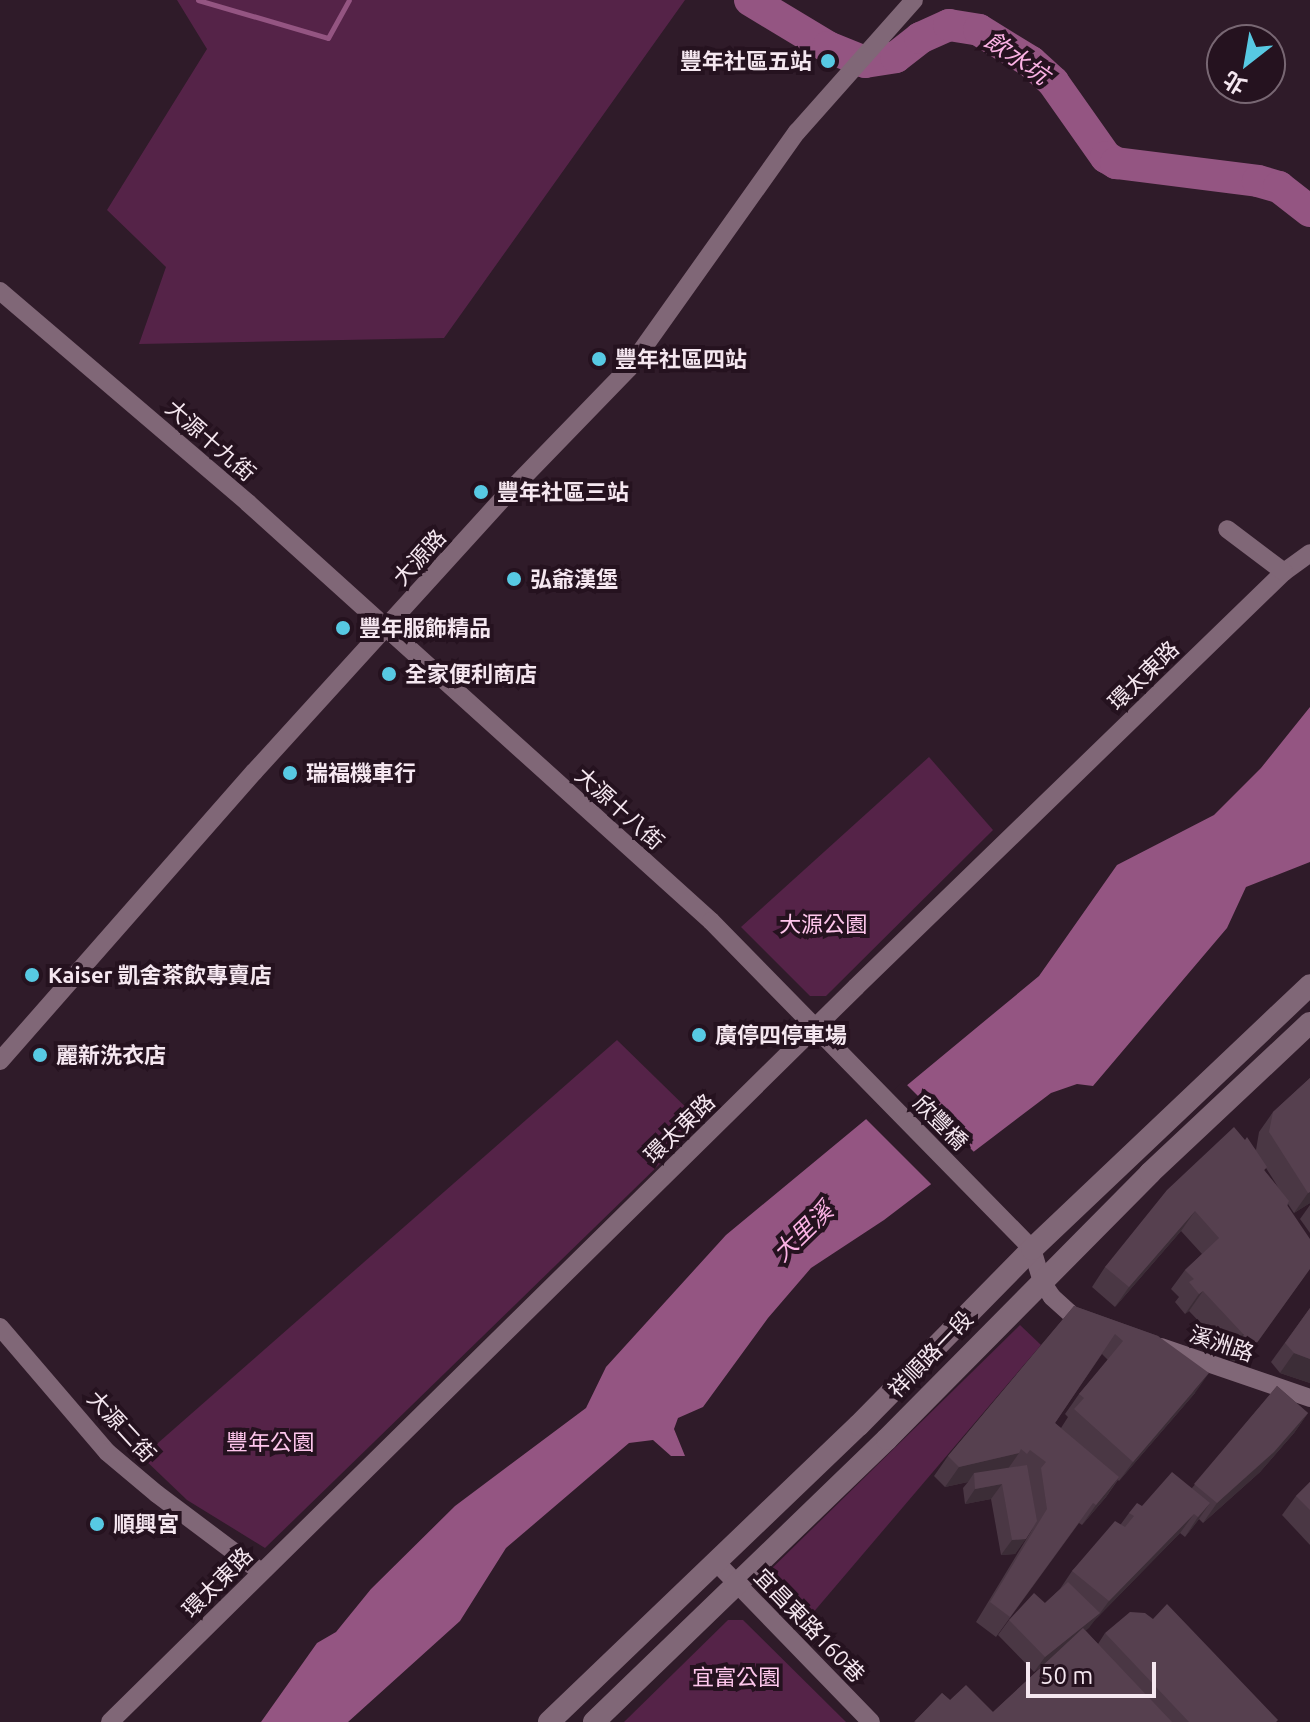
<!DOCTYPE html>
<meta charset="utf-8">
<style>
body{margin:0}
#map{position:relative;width:1310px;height:1722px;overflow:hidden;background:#2f1b29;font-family:Ubuntu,"Noto Sans TC",sans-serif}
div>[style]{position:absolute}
.green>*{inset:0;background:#552348}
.water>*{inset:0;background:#945582}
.pier>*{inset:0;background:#2f1b29;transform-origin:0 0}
.stream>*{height:5px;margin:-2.5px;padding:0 2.5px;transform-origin:2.5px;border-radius:2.5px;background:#945582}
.river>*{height:32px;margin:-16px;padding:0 16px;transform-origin:16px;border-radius:16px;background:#945582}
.minor>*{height:18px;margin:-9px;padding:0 9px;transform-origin:9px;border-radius:9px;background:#806777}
.tertiary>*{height:22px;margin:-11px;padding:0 11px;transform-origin:11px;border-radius:11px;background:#806777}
.wall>*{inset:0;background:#4a3744}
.shaded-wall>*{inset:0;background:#3c2d37}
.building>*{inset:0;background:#56404f}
.dots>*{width:22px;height:22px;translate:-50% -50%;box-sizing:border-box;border:4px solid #25121f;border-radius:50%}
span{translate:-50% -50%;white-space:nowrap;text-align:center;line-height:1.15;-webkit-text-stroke:8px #25121f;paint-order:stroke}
.poi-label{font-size:22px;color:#f5e7f0;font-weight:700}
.right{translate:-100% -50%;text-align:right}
.left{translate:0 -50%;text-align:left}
.street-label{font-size:22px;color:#f5e7f0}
.park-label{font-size:22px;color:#fec6ec}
.water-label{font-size:24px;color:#fbb2e4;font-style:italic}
.north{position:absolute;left:1206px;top:24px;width:80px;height:80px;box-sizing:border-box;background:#25121f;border:2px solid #786773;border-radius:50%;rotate:211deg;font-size:22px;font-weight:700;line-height:32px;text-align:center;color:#f5e7f0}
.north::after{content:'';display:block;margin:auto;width:28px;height:36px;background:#57c9e3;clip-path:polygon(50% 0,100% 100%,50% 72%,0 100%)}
.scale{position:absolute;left:1026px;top:1662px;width:130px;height:36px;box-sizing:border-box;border:4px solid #f5e7f0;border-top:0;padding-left:10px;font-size:24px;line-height:28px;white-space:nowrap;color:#f5e7f0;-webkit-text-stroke:6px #25121f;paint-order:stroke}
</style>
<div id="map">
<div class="green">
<i style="clip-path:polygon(177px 0,685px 0,444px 338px,139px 344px,166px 267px,107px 210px,207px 49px)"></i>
<i style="clip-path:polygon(929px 757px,993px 830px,826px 996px,810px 996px,741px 927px)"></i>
<i style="clip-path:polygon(617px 1040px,702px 1123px,265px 1548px,187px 1500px,142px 1457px)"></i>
<i style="clip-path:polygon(1020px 1325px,1041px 1345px,806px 1621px,793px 1621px,763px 1592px,761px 1579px)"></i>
<i style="clip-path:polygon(728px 1620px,743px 1620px,846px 1722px,624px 1722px)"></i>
</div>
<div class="water">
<i style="clip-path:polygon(1310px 707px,1310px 862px,1246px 887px,1227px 928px,1093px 1086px,1077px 1084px,1051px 1093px,884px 1220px,811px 1268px,768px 1318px,703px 1407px,678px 1418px,674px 1429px,685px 1456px,671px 1456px,653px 1440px,629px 1443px,506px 1548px,460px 1621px,348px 1722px,261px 1722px,317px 1643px,336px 1632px,371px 1589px,455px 1506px,586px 1408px,606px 1367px,726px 1235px,1039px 976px,1117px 865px,1214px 815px,1261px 768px)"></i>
</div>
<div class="pier">
<i style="left:903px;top:1081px;width:105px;height:53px;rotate:45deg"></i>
</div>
<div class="stream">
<i style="left:198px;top:0;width:135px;rotate:16.3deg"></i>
<i style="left:328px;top:38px;width:43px;rotate:-61.1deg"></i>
</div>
<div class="river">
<i style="left:750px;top:0;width:91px;rotate:31.1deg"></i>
<i style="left:828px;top:47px;width:40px;rotate:22deg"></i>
<i style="left:865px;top:62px;width:31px;rotate:-9deg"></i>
<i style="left:896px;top:57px;width:31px;rotate:-38deg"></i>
<i style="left:920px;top:38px;width:32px;rotate:-24deg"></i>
<i style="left:949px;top:25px;width:30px;rotate:9deg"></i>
<i style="left:979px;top:30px;width:61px;rotate:31.6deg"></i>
<i style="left:1031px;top:62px;width:30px;rotate:42deg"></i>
<i style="left:1053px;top:82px;width:92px;rotate:54.8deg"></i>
<i style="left:1106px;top:157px;width:12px;rotate:31deg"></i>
<i style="left:1116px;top:163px;width:143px;rotate:7.2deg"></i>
<i style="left:1258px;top:181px;width:22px;rotate:16deg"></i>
<i style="left:1279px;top:187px;width:39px;rotate:38deg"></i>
</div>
<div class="minor">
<i style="left:0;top:291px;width:326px;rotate:40.5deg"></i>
<i style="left:248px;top:503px;width:624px;rotate:42.08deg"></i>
<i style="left:711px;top:921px;width:459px;rotate:45.6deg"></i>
<i style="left:1032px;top:1249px;width:34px;rotate:73deg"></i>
<i style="left:1042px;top:1282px;width:18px;rotate:56deg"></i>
<i style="left:1052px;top:1297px;width:30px;rotate:42deg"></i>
<i style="left:1074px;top:1317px;width:15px;rotate:20deg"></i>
<i style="left:1284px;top:572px;width:32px;rotate:-36deg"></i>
<i style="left:0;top:1061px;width:385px;rotate:-48.7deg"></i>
<i style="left:254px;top:772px;width:377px;rotate:-47.7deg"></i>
<i style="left:508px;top:493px;width:174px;rotate:-45.9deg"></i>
<i style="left:629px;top:368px;width:290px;rotate:-54.6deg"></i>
<i style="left:797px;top:132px;width:176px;rotate:-48.4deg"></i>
<i style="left:0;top:1327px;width:165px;rotate:49.4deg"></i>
<i style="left:107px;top:1452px;width:65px;rotate:40deg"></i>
<i style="left:157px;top:1494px;width:130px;rotate:36.9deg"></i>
<i style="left:1161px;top:1347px;width:157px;rotate:18.9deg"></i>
<i style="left:715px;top:1561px;width:224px;rotate:45.9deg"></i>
<i style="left:110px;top:1722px;width:1047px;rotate:-44.57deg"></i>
<i style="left:856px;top:987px;width:596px;rotate:-44.12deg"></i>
<i style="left:1284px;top:572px;width:71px;rotate:-143deg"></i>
</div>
<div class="tertiary">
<i style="left:549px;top:1722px;width:429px;rotate:-43.8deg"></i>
<i style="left:859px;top:1425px;width:247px;rotate:-45.5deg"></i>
<i style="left:1032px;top:1249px;width:383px;rotate:-43.5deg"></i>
<i style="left:594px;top:1722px;width:407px;rotate:-44deg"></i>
<i style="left:887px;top:1439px;width:374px;rotate:-45.3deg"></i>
<i style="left:1150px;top:1173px;width:219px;rotate:-43.2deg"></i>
</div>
<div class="wall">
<i style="clip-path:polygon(evenodd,1310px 1078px,1310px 1203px,1294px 1213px,1288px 1204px,1242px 1364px,1226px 1358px,1229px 1353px,1189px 1311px,1185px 1314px,1175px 1302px,1179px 1297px,1171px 1289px,1185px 1270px,1202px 1254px,1181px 1231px,1115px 1307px,1092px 1287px,1105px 1267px,1245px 1140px,1256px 1150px,1259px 1132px,1273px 1112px,1310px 1078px,1266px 1168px,1278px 1187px,1264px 1170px,1266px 1168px)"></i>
<i style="clip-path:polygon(1310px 1205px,1310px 1233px,1300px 1219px)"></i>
<i style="clip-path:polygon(evenodd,1074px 1306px,1158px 1336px,1195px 1393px,1119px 1481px,1118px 1480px,1106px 1497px,1082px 1525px,1079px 1523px,996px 1637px,976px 1622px,1033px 1528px,1015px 1554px,1001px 1555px,991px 1499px,965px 1504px,963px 1488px,968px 1482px,945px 1487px,934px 1476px,948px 1456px,1074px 1306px,1102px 1354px,1108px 1360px,1079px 1394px,1065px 1414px,1068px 1417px,1061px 1428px,1055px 1423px,1102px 1354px)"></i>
<i style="clip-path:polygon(1310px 1308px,1310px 1383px,1280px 1373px,1271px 1362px)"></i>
<i style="clip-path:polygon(1277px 1386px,1308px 1413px,1294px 1433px,1260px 1472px,1203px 1523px,1199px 1519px,1185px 1537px,1180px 1533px,1085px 1630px,1098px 1644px,1105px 1633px,1277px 1722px,914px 1722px,942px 1693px,950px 1700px,993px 1712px,1046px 1663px,1034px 1672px,998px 1635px,1009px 1620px,1045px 1603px,1060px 1589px,1072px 1571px,1121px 1524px,1129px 1513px,1142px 1506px,1192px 1488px)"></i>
<i style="clip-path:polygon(1310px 1482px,1310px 1545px,1282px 1515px,1296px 1496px)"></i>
</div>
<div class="shaded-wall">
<i style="clip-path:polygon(1310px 1192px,1310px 1203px,1294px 1213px,1308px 1193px)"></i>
<i style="clip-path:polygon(1195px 1211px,1181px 1231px,1115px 1307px,1129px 1287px)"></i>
<i style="clip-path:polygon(1306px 1274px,1242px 1364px,1226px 1358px,1239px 1338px)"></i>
<i style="clip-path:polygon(1203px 1291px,1189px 1311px,1185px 1314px,1199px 1294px)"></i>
<i style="clip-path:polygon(1294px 1353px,1310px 1359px,1310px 1383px,1280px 1373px)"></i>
<i style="clip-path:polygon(1209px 1373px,1195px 1393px,1119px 1481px,1133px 1462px)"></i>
<i style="clip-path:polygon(1308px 1413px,1294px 1433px,1260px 1472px,1203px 1523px,1217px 1503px)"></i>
<i style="clip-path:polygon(1019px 1453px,1005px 1473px,974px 1473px,968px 1482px,945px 1487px,959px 1467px)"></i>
<i style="clip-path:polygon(1119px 1477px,1106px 1497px,1082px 1525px,1096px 1505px)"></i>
<i style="clip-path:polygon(1002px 1484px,991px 1499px,965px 1504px,975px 1489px)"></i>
<i style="clip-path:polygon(1210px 1503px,1196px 1523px,1185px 1537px,1198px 1517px)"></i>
<i style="clip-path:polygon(1194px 1514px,1180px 1533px,1095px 1620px,1109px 1601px)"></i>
<i style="clip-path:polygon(1026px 1539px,1015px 1554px,1001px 1555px,1012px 1540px)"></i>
<i style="clip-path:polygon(1100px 1613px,1089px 1628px,1034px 1672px,1045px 1657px)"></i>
</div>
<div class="building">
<i style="clip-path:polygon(1310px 1078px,1310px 1192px,1308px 1193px,1269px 1132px,1273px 1112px)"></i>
<i style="clip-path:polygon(1234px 1127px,1245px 1140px,1247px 1137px,1267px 1167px,1264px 1170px,1289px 1201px,1287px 1205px,1310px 1239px,1310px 1269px,1256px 1344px,1239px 1338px,1244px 1335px,1203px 1291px,1199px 1294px,1189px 1282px,1194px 1279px,1185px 1270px,1219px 1238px,1195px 1211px,1129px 1287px,1105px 1267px,1167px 1190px)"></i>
<i style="clip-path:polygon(1074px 1306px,1158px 1336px,1209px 1373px,1133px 1462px,1074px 1409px,1084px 1398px,1079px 1394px,1123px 1341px,1115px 1334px,1055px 1423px,1119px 1477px,1096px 1505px,1093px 1503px,1010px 1617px,990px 1602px,1047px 1509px,1041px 1468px,1046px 1462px,1030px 1450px,1027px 1454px,1021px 1449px,1019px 1453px,959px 1467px,948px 1456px)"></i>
<i style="clip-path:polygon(1310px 1308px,1310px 1359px,1294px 1353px,1285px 1343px)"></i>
<i style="clip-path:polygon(1277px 1386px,1308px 1413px,1274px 1452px,1217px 1503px,1194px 1484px)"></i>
<i style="clip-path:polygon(1027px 1465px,1037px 1521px,1026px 1539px,1012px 1540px,1002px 1484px,975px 1489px,974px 1473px)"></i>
<i style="clip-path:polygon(1172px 1472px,1210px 1503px,1198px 1517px,1194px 1514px,1109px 1601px,1072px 1571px,1115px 1521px,1125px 1527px,1134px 1516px,1129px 1513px,1137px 1503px,1142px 1506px)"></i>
<i style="clip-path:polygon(1310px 1482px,1310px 1510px,1296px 1496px)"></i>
<i style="clip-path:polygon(1068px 1582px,1100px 1613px,1045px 1657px,1009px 1620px,1034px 1593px,1045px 1603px)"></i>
<i style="clip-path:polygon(1167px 1604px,1278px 1720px,1276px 1722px,1189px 1722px,1105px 1633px,1130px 1612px,1145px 1613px,1153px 1619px)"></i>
<i style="clip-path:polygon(1083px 1628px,1172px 1722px,916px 1722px,915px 1721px,942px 1693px,950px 1700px,966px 1685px,993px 1712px)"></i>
</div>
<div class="dots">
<i style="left:828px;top:61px;background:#57c9e3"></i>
<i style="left:599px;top:359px;background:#57c9e3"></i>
<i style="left:481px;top:492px;background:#57c9e3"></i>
<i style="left:514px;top:579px;background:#57c9e3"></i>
<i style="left:343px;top:628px;background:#57c9e3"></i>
<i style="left:389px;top:674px;background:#57c9e3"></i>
<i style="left:290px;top:773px;background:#57c9e3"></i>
<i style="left:32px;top:975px;background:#57c9e3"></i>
<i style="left:699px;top:1035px;background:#57c9e3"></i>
<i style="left:40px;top:1055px;background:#57c9e3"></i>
<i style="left:97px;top:1524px;background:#57c9e3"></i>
</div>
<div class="poi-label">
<span class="right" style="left:812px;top:61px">豐年社區五站</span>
<span class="left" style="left:615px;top:359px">豐年社區四站</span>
<span class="left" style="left:497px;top:492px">豐年社區三站</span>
<span class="left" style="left:530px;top:579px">弘爺漢堡</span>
<span class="left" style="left:359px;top:628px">豐年服飾精品</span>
<span class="left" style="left:405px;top:674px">全家便利商店</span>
<span class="left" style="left:306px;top:773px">瑞福機車行</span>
<span class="left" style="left:48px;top:975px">Kaiser 凱舍茶飲專賣店</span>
<span class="left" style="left:715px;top:1035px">廣停四停車場</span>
<span class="left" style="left:56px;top:1055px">麗新洗衣店</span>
<span class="left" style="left:113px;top:1524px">順興宮</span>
</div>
<div class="street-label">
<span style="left:211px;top:440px;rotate:41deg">大源十九街</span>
<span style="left:419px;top:557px;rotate:-48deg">大源路</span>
<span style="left:1143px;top:675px;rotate:-44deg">環太東路</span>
<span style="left:620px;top:808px;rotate:42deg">大源十八街</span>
<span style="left:941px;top:1122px;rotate:45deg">欣豐橋</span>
<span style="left:679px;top:1128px;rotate:-44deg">環太東路</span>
<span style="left:1222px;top:1343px;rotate:19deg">溪洲路</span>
<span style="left:930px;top:1354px;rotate:-46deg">祥順路一段</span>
<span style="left:122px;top:1426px;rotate:47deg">大源二街</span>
<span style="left:217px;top:1582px;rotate:-45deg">環太東路</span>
<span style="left:810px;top:1625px;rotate:46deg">宜昌東路160巷</span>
</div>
<div class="park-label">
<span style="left:823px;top:924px">大源公園</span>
<span style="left:270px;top:1442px">豐年公園</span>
<span style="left:736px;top:1677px">宜富公園</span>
</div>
<div class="water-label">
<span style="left:1017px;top:58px;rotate:35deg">飲水坑</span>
<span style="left:803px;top:1232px;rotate:-44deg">大里溪</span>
</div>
<div class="north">北</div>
<div class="scale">50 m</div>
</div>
